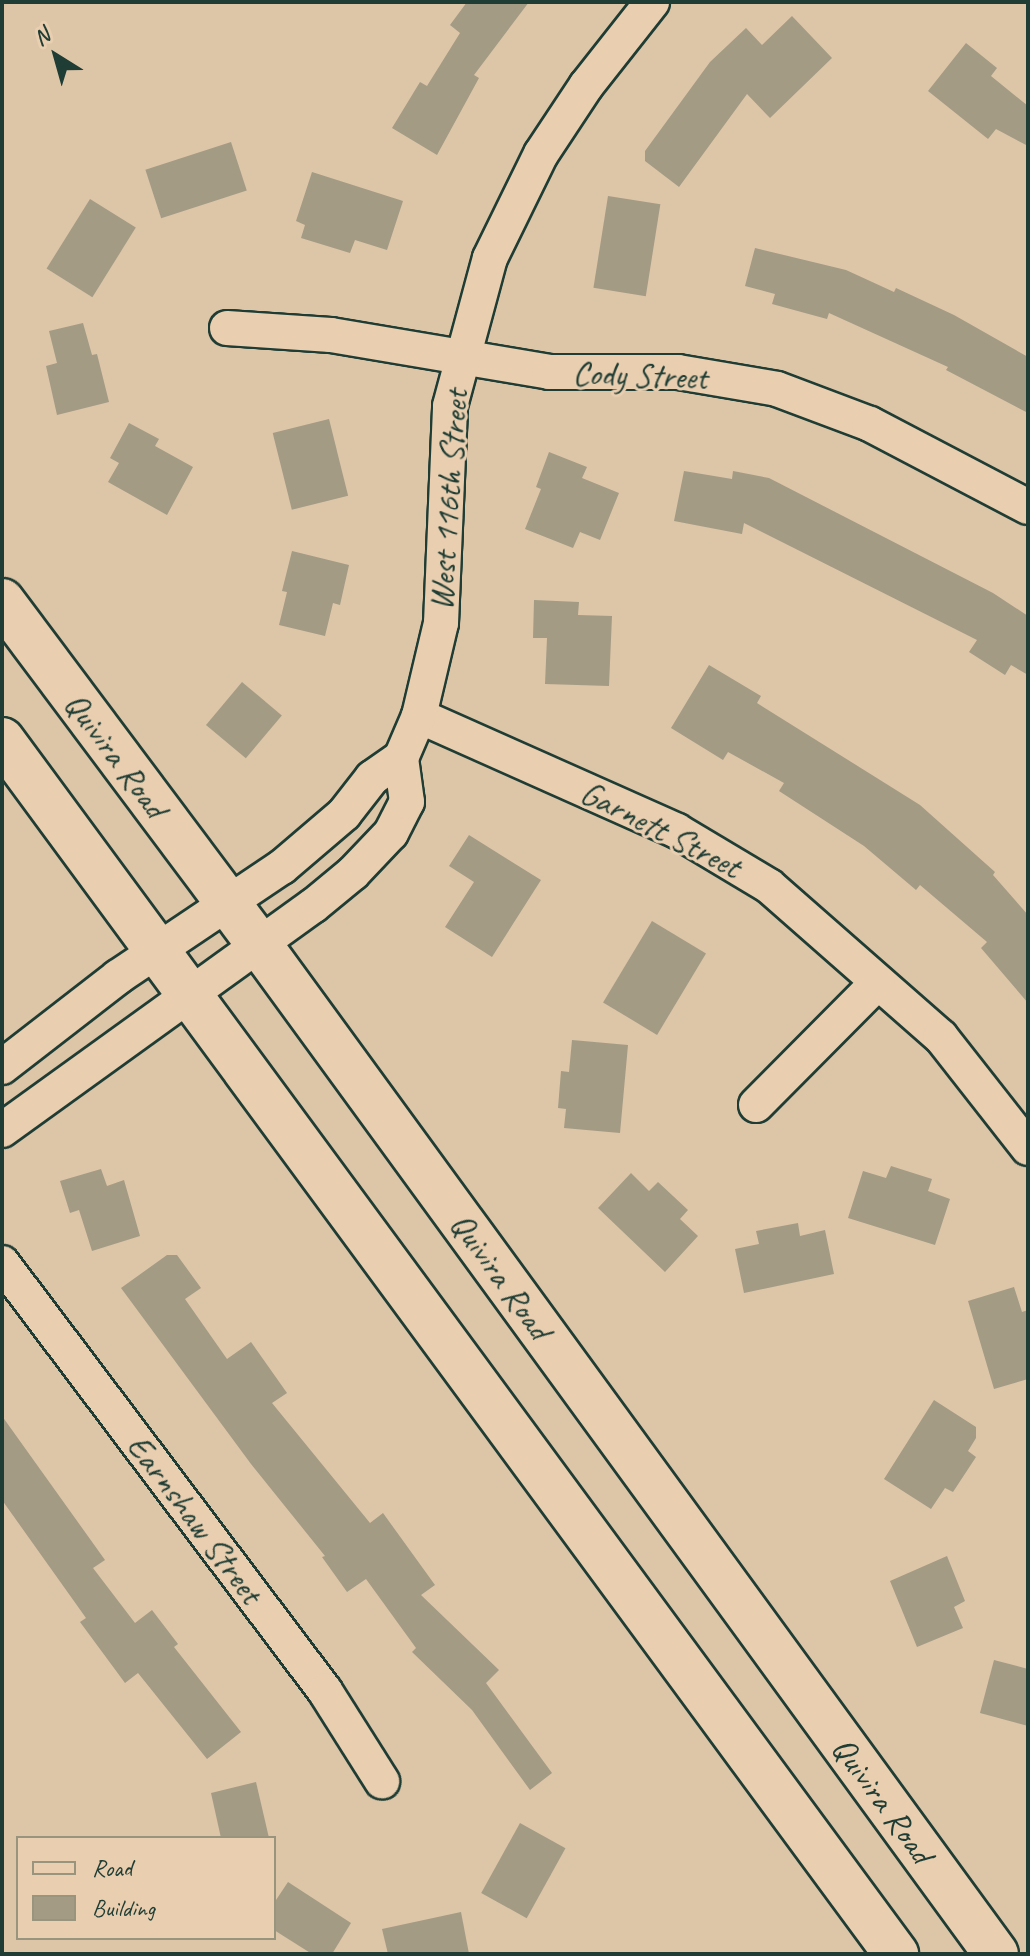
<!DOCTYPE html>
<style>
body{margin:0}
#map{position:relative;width:1030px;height:1956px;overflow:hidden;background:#ddc5a8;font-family:Caveat,sans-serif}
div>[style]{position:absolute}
.building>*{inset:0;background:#a39b84;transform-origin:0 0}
.roads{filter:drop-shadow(2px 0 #1f3d34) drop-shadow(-2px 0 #1f3d34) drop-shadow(0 2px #1f3d34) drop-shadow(0 -2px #1f3d34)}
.minor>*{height:34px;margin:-17px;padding:0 17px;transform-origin:17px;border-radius:17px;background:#e9ceb0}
.primary>*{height:44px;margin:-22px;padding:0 22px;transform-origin:22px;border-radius:22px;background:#e9ceb0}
span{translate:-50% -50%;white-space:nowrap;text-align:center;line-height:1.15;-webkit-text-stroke:6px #e9ceb0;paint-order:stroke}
.street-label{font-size:34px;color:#1f3d34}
.frame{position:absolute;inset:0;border:4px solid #1f3d34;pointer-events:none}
.legend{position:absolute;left:16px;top:1836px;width:260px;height:104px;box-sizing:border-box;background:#e9ceb0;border:2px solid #98947e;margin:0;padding:10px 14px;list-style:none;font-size:24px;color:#1f3d34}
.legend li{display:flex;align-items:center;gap:16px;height:40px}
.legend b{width:40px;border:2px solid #98947e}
.north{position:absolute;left:16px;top:16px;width:80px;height:80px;-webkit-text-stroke:6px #e9ceb0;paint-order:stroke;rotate:323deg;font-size:22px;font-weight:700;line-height:32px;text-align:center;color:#1f3d34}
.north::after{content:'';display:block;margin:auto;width:28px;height:36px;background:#1f3d34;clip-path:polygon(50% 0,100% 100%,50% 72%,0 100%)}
</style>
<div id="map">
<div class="building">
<i style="clip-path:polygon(467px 2px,529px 2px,474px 75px,479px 78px,437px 155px,392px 128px,420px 82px,427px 86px,460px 33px,450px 25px)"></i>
<i style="clip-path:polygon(792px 16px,832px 58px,770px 118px,747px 94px,679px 187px,645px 161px,645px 151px,710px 62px,746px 28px,762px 45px)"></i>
<i style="clip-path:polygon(966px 43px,997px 68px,991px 76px,1028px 106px,1028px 146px,996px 129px,988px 139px,928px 91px)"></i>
<i style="left:231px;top:142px;width:51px;height:90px;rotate:72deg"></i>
<i style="clip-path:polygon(312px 172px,403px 201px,387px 250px,355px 240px,350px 253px,301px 238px,305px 225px,296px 221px)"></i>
<i style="left:608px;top:196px;width:53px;height:93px;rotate:9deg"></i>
<i style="left:90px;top:199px;width:54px;height:82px;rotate:32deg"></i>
<i style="clip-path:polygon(755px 248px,846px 270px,894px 292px,896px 288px,954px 315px,1028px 357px,1028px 413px,946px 370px,948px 367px,829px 313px,827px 319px,772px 304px,775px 294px,745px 286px)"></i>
<i style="clip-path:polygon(83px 323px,92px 355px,97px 354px,109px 402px,57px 415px,46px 366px,57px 363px,49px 331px)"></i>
<i style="left:329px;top:419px;width:79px;height:58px;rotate:76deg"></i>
<i style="clip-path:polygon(129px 423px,159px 439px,155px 446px,193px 467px,167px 515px,108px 482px,119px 463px,110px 458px)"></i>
<i style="clip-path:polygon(549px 452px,587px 467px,582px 478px,619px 493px,600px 540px,580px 532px,573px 548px,525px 529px,541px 489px,536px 487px)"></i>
<i style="clip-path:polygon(684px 471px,732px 479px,733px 471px,769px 478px,993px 593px,1028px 616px,1028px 675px,1011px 665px,1005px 675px,969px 652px,977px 640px,744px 523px,742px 534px,674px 521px)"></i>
<i style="clip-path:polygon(292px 551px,349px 565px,340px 605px,333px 603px,325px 636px,279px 625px,287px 592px,282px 591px)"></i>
<i style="clip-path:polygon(534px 600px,579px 602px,578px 615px,612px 616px,609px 686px,545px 684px,547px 638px,533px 638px)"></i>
<i style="clip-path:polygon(709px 665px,761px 696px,757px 703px,920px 805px,995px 872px,993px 875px,1028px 915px,1028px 1003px,981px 948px,987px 942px,920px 885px,916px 890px,864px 846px,779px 791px,784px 783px,728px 752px,723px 760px,671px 728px)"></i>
<i style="left:242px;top:682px;width:52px;height:56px;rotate:40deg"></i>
<i style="clip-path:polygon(469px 835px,541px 880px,492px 957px,445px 927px,474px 882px,449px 866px)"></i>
<i style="left:652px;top:921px;width:63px;height:95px;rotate:31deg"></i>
<i style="clip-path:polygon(572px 1040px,628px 1045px,620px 1133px,564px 1128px,566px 1109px,558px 1108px,561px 1071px,569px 1072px)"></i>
<i style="clip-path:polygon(891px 1166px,932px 1179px,928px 1191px,950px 1199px,935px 1245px,848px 1218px,863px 1171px,886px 1178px)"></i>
<i style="clip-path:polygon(101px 1169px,107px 1186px,124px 1180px,140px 1236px,92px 1251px,79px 1210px,70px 1213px,60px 1181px)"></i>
<i style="clip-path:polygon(631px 1173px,649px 1191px,658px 1182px,688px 1210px,680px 1219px,698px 1236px,665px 1272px,598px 1208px)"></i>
<i style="clip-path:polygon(798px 1223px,800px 1236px,825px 1230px,834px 1274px,744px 1293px,735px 1249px,759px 1244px,756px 1231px)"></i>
<i style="clip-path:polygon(167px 1255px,177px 1255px,201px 1288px,185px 1299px,227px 1359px,251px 1342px,287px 1393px,272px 1403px,370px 1523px,383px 1513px,435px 1585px,421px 1595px,499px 1670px,486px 1683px,552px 1773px,530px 1790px,472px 1710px,412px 1652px,416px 1648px,366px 1579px,347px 1592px,322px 1557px,325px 1556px,251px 1464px,121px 1288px)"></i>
<i style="clip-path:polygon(1014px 1287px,1022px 1312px,1028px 1310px,1028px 1379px,994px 1389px,968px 1301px)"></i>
<i style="clip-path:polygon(934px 1400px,976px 1427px,976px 1438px,968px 1451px,976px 1457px,953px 1492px,945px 1488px,931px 1509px,884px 1479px)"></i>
<i style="clip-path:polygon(2px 1416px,105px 1560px,93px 1568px,135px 1623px,152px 1610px,178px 1644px,174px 1647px,241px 1732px,207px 1759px,138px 1673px,125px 1683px,80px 1622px,86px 1618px,2px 1500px)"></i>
<i style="clip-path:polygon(947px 1556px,965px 1601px,954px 1607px,963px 1628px,917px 1647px,890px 1581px)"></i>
<i style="clip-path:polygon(994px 1660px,1028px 1669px,1028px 1726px,980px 1713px)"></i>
<i style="clip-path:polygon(256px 1782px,269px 1838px,221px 1838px,211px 1793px)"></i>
<i style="left:520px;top:1823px;width:52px;height:80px;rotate:29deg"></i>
<i style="clip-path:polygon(288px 1882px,351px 1923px,332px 1954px,312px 1954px,274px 1930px,274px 1903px)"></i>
<i style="clip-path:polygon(461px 1912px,469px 1954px,388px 1954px,382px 1929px)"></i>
</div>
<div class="roads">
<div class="minor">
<i style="left:227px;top:328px;width:104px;rotate:3.9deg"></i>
<i style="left:331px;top:335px;width:221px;rotate:9.6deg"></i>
<i style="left:549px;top:372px;width:129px"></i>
<i style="left:678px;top:372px;width:100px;rotate:9.7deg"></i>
<i style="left:777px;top:389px;width:99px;rotate:20.6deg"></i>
<i style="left:870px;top:424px;width:178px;rotate:27.7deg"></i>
<i style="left:419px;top:716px;width:282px;rotate:24deg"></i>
<i style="left:677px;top:831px;width:107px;rotate:30.9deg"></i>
<i style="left:769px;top:886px;width:229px;rotate:41.3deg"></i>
<i style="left:941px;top:1037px;width:141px;rotate:51.9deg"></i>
<i style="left:2px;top:1067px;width:147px;rotate:-37.8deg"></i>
<i style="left:118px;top:977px;width:197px;rotate:-33.9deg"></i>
<i style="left:282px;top:867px;width:82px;rotate:-40.5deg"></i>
<i style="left:344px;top:814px;width:46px;rotate:-52.1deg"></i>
<i style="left:372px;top:778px;width:35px;rotate:-35deg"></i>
<i style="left:756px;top:1105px;width:173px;rotate:-45.2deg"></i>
<i style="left:2px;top:1130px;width:383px;rotate:-35.8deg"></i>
<i style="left:313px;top:906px;width:52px;rotate:-39.5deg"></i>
<i style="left:353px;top:873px;width:55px;rotate:-46.5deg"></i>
<i style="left:391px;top:833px;width:35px;rotate:-63deg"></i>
<i style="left:407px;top:802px;width:44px;rotate:-97.8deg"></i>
<i style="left:401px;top:758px;width:46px;rotate:-66.8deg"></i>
<i style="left:419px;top:716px;width:96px;rotate:-76.7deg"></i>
<i style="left:441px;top:623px;width:217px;rotate:-87.6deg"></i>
<i style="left:450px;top:406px;width:153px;rotate:-74.9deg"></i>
<i style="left:490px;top:258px;width:116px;rotate:-63.9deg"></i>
<i style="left:541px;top:154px;width:82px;rotate:-56.5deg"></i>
<i style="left:586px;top:86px;width:107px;rotate:-51.8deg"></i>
<i style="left:2px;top:1263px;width:536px;rotate:52.96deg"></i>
<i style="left:325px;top:1691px;width:107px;rotate:57.7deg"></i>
</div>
<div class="primary">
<i style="left:2px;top:601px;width:429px;rotate:53.2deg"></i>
<i style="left:259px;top:944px;width:1250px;rotate:53.88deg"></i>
<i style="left:2px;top:740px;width:1508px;rotate:53.63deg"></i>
</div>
</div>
<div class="street-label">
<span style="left:640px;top:375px;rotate:2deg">Cody Street</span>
<span style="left:448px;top:500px;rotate:-86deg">West 116th Street</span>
<span style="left:116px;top:755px;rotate:53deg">Quivira Road</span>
<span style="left:661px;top:829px;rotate:27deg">Garnett Street</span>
<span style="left:501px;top:1276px;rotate:54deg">Quivira Road</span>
<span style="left:195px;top:1519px;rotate:53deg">Earnshaw Street</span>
<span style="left:883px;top:1800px;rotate:54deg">Quivira Road</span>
</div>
<div class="frame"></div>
<ul class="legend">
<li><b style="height:10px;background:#e9ceb0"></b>Road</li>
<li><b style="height:22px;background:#a39b84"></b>Building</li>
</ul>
<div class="north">N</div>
</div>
